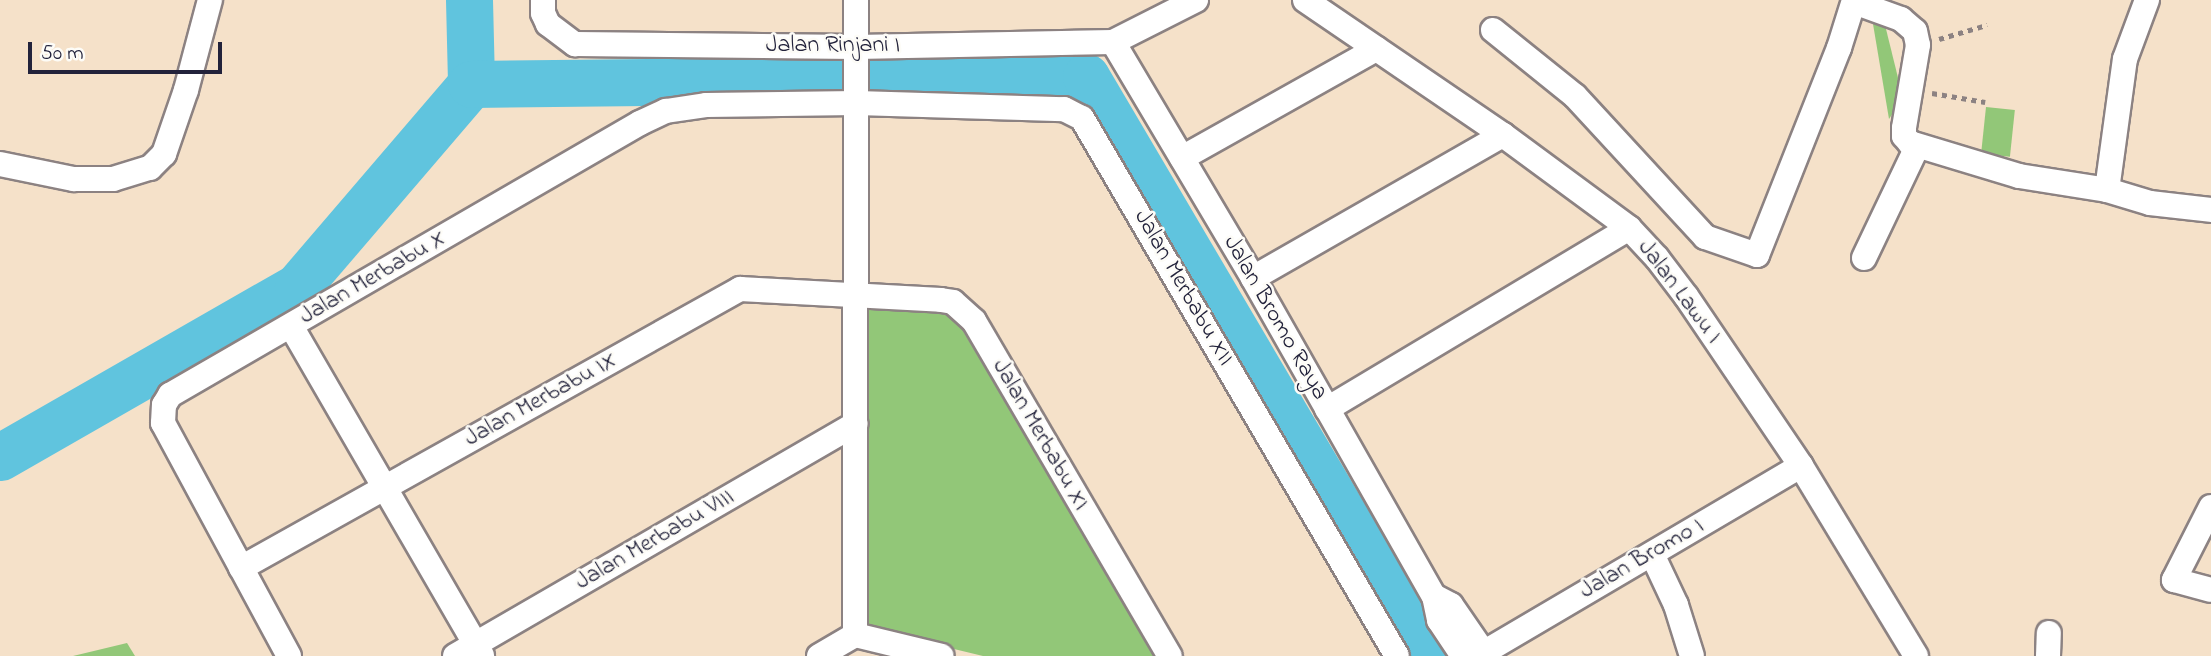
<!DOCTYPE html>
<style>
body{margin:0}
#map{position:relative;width:2211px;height:656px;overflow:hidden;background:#f5e1c9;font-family:"Indie Flower",sans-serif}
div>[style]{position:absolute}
.green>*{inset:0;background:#92c778;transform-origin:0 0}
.river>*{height:47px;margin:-23.5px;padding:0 23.5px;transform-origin:23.5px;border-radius:23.5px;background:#60c4de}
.path>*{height:4.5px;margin-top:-2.25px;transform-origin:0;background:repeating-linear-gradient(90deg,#8c8282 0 5px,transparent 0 10px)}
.roads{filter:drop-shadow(2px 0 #8c8282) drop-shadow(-2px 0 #8c8282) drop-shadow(0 2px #8c8282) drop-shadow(0 -2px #8c8282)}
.street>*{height:24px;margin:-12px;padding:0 12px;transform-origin:12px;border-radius:12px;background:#fff}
span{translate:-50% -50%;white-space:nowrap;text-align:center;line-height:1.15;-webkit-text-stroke:5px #fdfcf7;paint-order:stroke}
.street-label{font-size:24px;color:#22223b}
.scale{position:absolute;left:28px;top:42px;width:194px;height:32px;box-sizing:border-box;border:4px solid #22223b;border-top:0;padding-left:9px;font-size:21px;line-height:24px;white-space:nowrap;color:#22223b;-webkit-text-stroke:5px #fdfcf7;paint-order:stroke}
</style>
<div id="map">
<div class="green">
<i style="clip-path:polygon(1873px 24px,1885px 25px,1903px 98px,1889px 119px)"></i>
<i style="left:1986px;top:107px;width:29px;height:47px;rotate:6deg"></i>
<i style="clip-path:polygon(867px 307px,953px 314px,1159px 656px,983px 656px,867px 628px)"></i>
<i style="clip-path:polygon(127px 643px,135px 656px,73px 656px)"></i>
</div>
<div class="river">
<i style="left:469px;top:0;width:84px;rotate:88.6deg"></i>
<i style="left:0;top:457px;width:344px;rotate:-29.8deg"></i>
<i style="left:298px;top:286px;width:266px;rotate:-49.4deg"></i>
<i style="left:471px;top:84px;width:615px;rotate:-0.65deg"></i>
<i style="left:1086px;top:77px;width:672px;rotate:59.5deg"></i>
</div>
<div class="path">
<i style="left:1939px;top:39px;width:50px;rotate:-16.3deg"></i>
<i style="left:1932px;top:93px;width:54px;rotate:9.6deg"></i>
</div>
<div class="roads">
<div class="street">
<i style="left:543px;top:0;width:13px;rotate:90deg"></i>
<i style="left:543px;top:13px;width:12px;rotate:66deg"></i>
<i style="left:548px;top:24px;width:34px;rotate:37deg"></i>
<i style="left:575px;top:44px;width:281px;rotate:0.6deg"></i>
<i style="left:856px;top:47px;width:257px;rotate:-1.1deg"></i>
<i style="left:1113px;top:42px;width:93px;rotate:-26.8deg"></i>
<i style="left:1305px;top:0;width:240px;rotate:34.3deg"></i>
<i style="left:1503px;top:135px;width:157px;rotate:36.4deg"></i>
<i style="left:1629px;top:228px;width:41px;rotate:47deg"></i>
<i style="left:1657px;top:258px;width:48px;rotate:52.7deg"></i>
<i style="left:1686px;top:296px;width:205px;rotate:55.9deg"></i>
<i style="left:1801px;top:466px;width:222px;rotate:58.8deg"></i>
<i style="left:1854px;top:2px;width:50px;rotate:19.9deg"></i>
<i style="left:1901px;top:19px;width:18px;rotate:41deg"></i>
<i style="left:1915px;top:31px;width:14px;rotate:78deg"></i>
<i style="left:1918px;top:45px;width:84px;rotate:99.6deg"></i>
<i style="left:1904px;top:128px;width:8px;rotate:90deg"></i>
<i style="left:1904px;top:136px;width:9px;rotate:49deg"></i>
<i style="left:1910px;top:143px;width:114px;rotate:16.8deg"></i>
<i style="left:2019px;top:176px;width:89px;rotate:9deg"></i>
<i style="left:2107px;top:190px;width:45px;rotate:16.8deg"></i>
<i style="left:2150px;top:203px;width:61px;rotate:6.5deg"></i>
<i style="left:1493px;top:30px;width:105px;rotate:38.8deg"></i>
<i style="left:1575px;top:96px;width:192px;rotate:47.3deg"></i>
<i style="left:1705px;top:237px;width:55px;rotate:19.1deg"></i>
<i style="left:1757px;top:255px;width:223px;rotate:-68.4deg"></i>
<i style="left:1839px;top:48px;width:50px;rotate:-72.6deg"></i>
<i style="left:1113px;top:42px;width:274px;rotate:59.3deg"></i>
<i style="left:1253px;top:278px;width:366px;rotate:60.4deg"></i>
<i style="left:1434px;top:596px;width:25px;rotate:78deg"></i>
<i style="left:1439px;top:620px;width:43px;rotate:56.3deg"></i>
<i style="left:1182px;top:158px;width:223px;rotate:-29.3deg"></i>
<i style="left:0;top:164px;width:76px;rotate:11.5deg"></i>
<i style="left:74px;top:179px;width:39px"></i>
<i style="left:113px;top:179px;width:39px;rotate:-17deg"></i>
<i style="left:150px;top:168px;width:20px;rotate:-45deg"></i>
<i style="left:164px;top:154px;width:68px;rotate:-71deg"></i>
<i style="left:186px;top:90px;width:93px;rotate:-75.1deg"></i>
<i style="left:2107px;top:190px;width:132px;rotate:-82.2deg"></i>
<i style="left:2125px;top:59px;width:63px;rotate:-69.6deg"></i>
<i style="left:1864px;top:258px;width:123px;rotate:-64.5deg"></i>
<i style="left:1253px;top:278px;width:288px;rotate:-29.8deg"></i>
<i style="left:291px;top:326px;width:381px;rotate:59.9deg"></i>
<i style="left:1327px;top:409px;width:352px;rotate:-30.9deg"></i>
<i style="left:2211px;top:507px;width:82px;rotate:116.9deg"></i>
<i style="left:2174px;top:580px;width:38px;rotate:15deg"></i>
<i style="left:1652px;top:554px;width:56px;rotate:64.8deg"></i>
<i style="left:1676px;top:605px;width:53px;rotate:72.6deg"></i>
<i style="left:241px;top:568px;width:572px;rotate:-29.21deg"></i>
<i style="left:740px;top:289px;width:201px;rotate:3.1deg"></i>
<i style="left:941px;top:300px;width:12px;rotate:9deg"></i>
<i style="left:953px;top:302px;width:28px;rotate:42deg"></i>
<i style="left:974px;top:321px;width:388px;rotate:59.7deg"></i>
<i style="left:1434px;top:596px;width:19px;rotate:28deg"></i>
<i style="left:1451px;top:605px;width:62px;rotate:55.5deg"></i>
<i style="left:855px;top:635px;width:635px;rotate:-89.91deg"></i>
<i style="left:855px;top:635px;width:89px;rotate:13.6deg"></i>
<i style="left:1483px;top:653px;width:369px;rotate:-30.5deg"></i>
<i style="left:289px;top:656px;width:265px;rotate:-118.4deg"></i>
<i style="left:163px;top:423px;width:18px;rotate:-87deg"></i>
<i style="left:164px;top:405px;width:12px;rotate:-59deg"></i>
<i style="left:170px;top:395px;width:543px;rotate:-30.06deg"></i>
<i style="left:640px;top:123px;width:29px;rotate:-25deg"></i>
<i style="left:666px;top:111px;width:40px;rotate:-8.5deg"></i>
<i style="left:706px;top:105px;width:151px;rotate:-0.8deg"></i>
<i style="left:857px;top:103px;width:207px;rotate:1.7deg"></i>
<i style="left:1064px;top:109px;width:20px;rotate:27deg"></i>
<i style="left:1082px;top:118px;width:623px;rotate:59.65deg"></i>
<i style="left:455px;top:656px;width:463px;rotate:-30.1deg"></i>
<i style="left:819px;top:656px;width:42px;rotate:-30.3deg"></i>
<i style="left:2048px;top:656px;width:23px;rotate:-88deg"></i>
</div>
</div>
<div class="street-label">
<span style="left:833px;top:46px">Jalan Rinjani I</span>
<span style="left:373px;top:278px;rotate:-30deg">Jalan Merbabu X</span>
<span style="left:1183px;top:288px;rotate:60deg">Jalan Merbabu XII</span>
<span style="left:1679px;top:292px;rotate:53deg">Jalan Lawu I</span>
<span style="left:1275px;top:318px;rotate:60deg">Jalan Bromo Raya</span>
<span style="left:541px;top:400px;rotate:-29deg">Jalan Merbabu IX</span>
<span style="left:1040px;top:435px;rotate:60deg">Jalan Merbabu XI</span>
<span style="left:655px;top:540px;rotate:-30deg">Jalan Merbabu VIII</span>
<span style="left:1642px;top:559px;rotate:-30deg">Jalan Bromo I</span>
</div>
<div class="scale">50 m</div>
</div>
